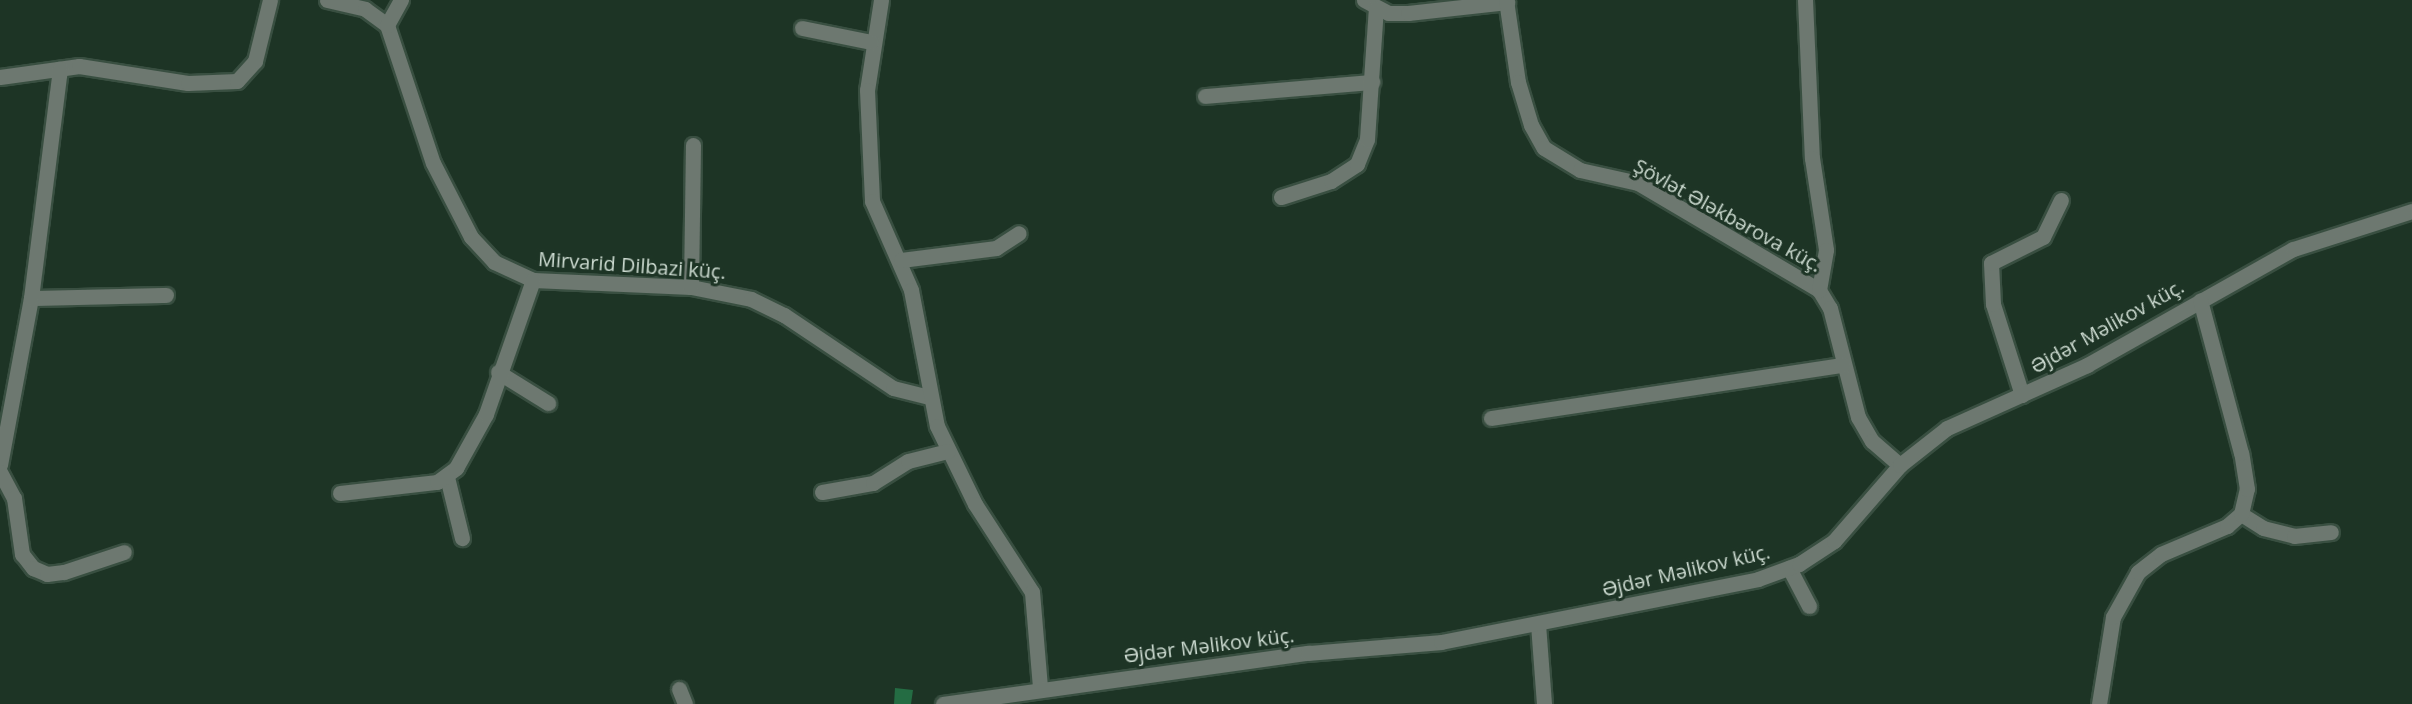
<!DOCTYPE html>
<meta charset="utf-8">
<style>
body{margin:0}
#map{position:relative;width:2412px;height:704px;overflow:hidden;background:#1d3425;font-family:"Open Sans",sans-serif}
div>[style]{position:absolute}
.building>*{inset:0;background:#246c43}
.roads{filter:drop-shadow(2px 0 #394f41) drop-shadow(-2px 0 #394f41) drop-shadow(0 2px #394f41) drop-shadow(0 -2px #394f41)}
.minor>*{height:15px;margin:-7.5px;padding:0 7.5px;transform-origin:7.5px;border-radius:7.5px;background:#6d7870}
span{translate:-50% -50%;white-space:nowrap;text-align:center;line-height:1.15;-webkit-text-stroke:6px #1d3425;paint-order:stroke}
.street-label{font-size:20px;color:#cddbd1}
</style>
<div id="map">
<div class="building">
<i style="clip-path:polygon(895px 688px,913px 690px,911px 704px,894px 704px)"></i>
</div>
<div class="roads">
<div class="minor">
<i style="left:327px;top:0;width:39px;rotate:13deg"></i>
<i style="left:365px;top:9px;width:27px;rotate:36deg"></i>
<i style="left:387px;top:25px;width:145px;rotate:71.6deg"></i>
<i style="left:433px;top:163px;width:83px;rotate:62.8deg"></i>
<i style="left:471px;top:237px;width:34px;rotate:47deg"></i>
<i style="left:494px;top:262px;width:43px;rotate:24.8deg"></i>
<i style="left:533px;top:280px;width:158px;rotate:2.5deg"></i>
<i style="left:691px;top:287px;width:61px;rotate:11.3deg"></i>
<i style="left:751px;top:299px;width:37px;rotate:26deg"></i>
<i style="left:784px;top:315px;width:131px;rotate:33.8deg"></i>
<i style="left:893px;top:388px;width:36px;rotate:14deg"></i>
<i style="left:881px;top:0;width:91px;rotate:98.8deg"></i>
<i style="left:867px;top:90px;width:111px;rotate:87.4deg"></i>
<i style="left:872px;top:201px;width:97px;rotate:66.3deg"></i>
<i style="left:911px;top:290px;width:138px;rotate:79.2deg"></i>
<i style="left:937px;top:426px;width:87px;rotate:64deg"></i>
<i style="left:975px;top:504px;width:105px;rotate:57.1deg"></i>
<i style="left:1032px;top:592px;width:96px;rotate:85.2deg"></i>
<i style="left:1364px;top:0;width:27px;rotate:28deg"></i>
<i style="left:1388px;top:13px;width:20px"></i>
<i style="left:1408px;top:13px;width:100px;rotate:-6.3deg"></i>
<i style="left:1506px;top:0;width:83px;rotate:81.7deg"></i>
<i style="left:1518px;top:82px;width:45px;rotate:73.2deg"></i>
<i style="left:1531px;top:125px;width:26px;rotate:61deg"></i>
<i style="left:1544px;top:148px;width:42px;rotate:31.4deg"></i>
<i style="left:1580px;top:170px;width:59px;rotate:12.6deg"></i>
<i style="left:1638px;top:183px;width:210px;rotate:30.6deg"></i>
<i style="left:1819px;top:290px;width:21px;rotate:59deg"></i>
<i style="left:1830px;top:308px;width:113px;rotate:75.6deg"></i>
<i style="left:1858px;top:417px;width:28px;rotate:60deg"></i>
<i style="left:1872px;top:441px;width:37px;rotate:41deg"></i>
<i style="left:1805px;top:0;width:158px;rotate:87.5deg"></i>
<i style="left:1812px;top:158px;width:93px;rotate:81.3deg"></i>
<i style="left:1826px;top:250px;width:41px;rotate:99.9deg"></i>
<i style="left:387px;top:25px;width:29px;rotate:-61deg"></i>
<i style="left:802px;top:28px;width:70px;rotate:11.5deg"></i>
<i style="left:0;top:77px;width:80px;rotate:-7.9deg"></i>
<i style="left:79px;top:66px;width:110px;rotate:8.9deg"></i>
<i style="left:188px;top:83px;width:49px;rotate:-2.3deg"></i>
<i style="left:237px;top:81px;width:27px;rotate:-48deg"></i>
<i style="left:255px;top:61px;width:63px;rotate:-76.2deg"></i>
<i style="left:1205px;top:96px;width:168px;rotate:-4.8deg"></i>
<i style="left:1281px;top:197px;width:52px;rotate:-17.7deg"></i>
<i style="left:1331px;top:181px;width:31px;rotate:-33deg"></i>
<i style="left:1357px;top:164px;width:27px;rotate:-68deg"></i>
<i style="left:1367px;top:139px;width:131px;rotate:-86.1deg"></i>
<i style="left:901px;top:260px;width:96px;rotate:-7.2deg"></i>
<i style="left:996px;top:248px;width:27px;rotate:-33deg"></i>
<i style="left:691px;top:287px;width:142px;rotate:-89.2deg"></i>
<i style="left:31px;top:298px;width:135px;rotate:-1.3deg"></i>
<i style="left:498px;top:372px;width:59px;rotate:31.8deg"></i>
<i style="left:2022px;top:395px;width:96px;rotate:-107.7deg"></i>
<i style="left:1993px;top:304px;width:41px;rotate:-92.8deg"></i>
<i style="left:1991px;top:263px;width:58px;rotate:-26.6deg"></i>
<i style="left:2043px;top:237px;width:41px;rotate:-64.1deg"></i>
<i style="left:1491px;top:418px;width:356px;rotate:-8.6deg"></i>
<i style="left:0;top:465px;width:170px;rotate:-79.5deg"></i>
<i style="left:31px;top:298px;width:231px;rotate:-82.8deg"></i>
<i style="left:0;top:472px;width:30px;rotate:62deg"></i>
<i style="left:14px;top:498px;width:57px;rotate:81.9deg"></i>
<i style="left:22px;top:554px;width:18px;rotate:52deg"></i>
<i style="left:33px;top:568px;width:15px;rotate:23deg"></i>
<i style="left:47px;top:574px;width:17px;rotate:-7deg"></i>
<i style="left:64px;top:572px;width:63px;rotate:-18.4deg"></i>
<i style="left:447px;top:477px;width:63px;rotate:76.2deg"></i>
<i style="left:822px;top:492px;width:52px;rotate:-10deg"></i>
<i style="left:873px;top:483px;width:41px;rotate:-32.2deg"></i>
<i style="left:908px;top:461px;width:41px;rotate:-14deg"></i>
<i style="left:340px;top:493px;width:98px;rotate:-6.5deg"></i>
<i style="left:437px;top:482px;width:24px;rotate:-36deg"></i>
<i style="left:456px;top:468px;width:62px;rotate:-60.9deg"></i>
<i style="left:486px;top:414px;width:142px;rotate:-70.7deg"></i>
<i style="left:2241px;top:514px;width:26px;rotate:32deg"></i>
<i style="left:2263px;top:528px;width:32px;rotate:14deg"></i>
<i style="left:2294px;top:536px;width:37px;rotate:-6deg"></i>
<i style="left:1789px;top:568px;width:43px;rotate:62.2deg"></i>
<i style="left:1538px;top:624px;width:80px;rotate:85.7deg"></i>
<i style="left:679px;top:689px;width:16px;rotate:68deg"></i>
<i style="left:943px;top:704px;width:369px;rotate:-8deg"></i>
<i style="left:1308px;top:653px;width:133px;rotate:-4.7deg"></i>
<i style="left:1441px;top:642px;width:323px;rotate:-11.2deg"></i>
<i style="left:1758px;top:579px;width:44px;rotate:-20.1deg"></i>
<i style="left:1799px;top:564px;width:42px;rotate:-33.3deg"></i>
<i style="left:1834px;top:541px;width:101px;rotate:-49deg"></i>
<i style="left:1900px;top:465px;width:60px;rotate:-38.2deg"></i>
<i style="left:1947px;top:428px;width:154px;rotate:-24.2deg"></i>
<i style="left:2087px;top:365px;width:236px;rotate:-29.4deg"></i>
<i style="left:2293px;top:249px;width:125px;rotate:-17.7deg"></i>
<i style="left:2099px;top:704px;width:88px;rotate:-80.9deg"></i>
<i style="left:2113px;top:617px;width:51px;rotate:-60.9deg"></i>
<i style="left:2138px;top:572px;width:29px;rotate:-38deg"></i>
<i style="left:2161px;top:554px;width:72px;rotate:-23deg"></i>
<i style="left:2227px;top:526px;width:18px;rotate:-41deg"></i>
<i style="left:2241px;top:514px;width:26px;rotate:-77deg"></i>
<i style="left:2247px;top:489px;width:36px;rotate:-99deg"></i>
<i style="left:2241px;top:453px;width:158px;rotate:-105deg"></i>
</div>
</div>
<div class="street-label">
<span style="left:1728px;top:215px;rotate:29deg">Şövlət Ələkbərova küç.</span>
<span style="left:632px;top:265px;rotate:4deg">Mirvarid Dilbazi küç.</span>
<span style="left:2107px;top:326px;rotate:-29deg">Əjdər Məlikov küç.</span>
<span style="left:1686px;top:570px;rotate:-13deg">Əjdər Məlikov küç.</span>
<span style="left:1209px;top:645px;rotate:-7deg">Əjdər Məlikov küç.</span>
</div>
</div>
